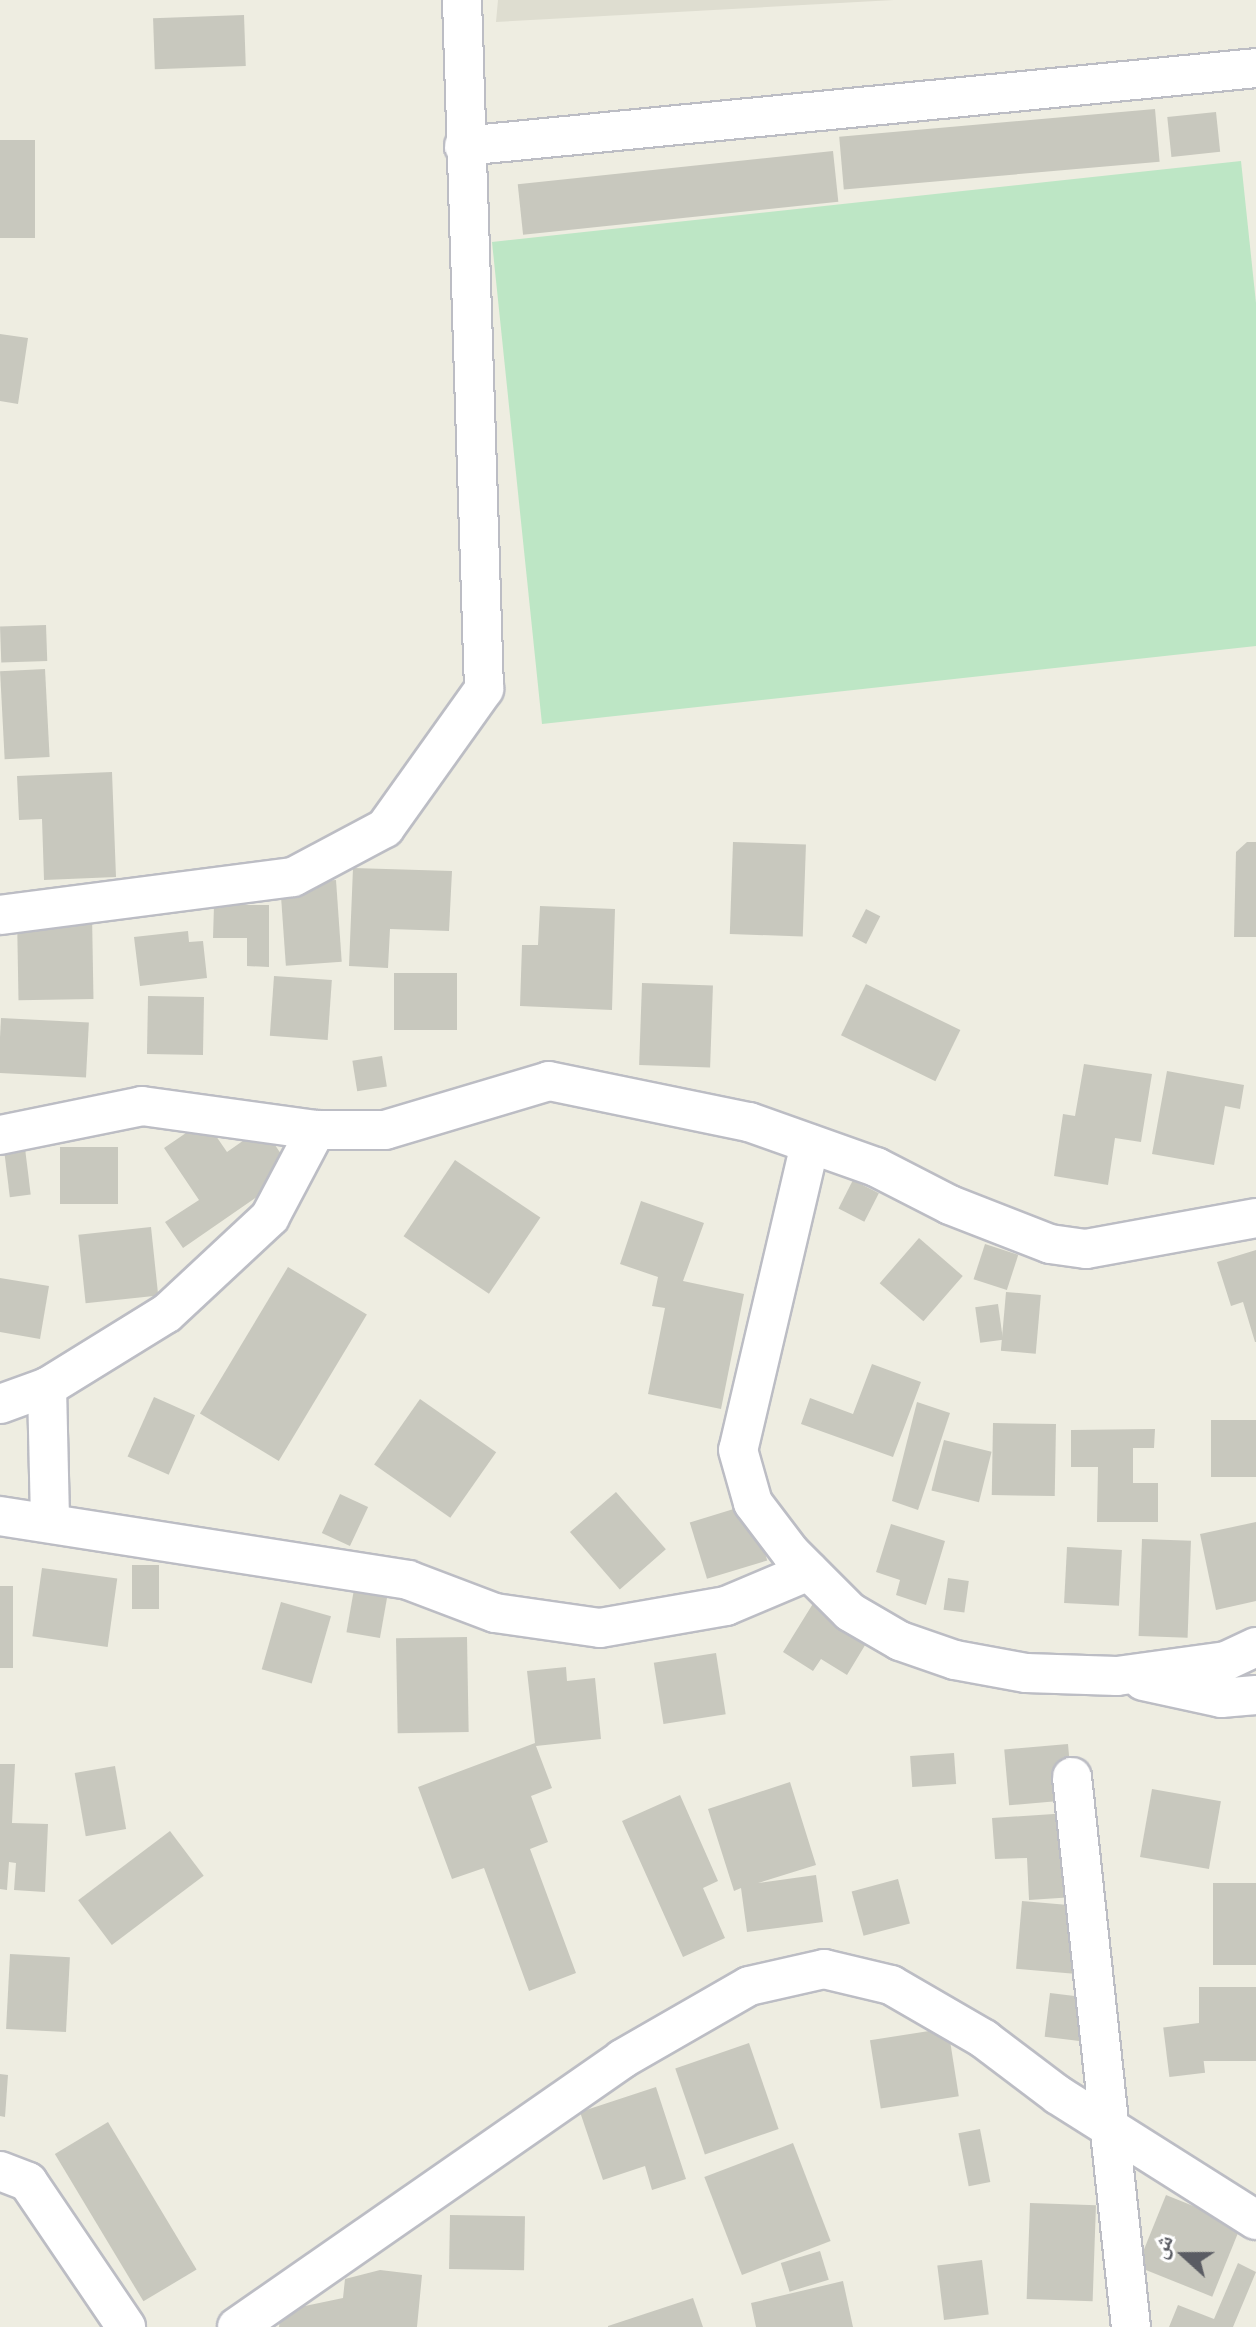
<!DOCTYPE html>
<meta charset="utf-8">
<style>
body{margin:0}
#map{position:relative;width:1256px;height:2327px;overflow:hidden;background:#eeede1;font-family:"Asap Condensed","Noto Naskh Arabic",sans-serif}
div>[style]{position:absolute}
.education>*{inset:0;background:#deddd0}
.green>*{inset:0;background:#bde6c5}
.building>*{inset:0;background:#c8c8be;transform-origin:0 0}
.roads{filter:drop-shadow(2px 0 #bcbdc4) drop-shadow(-2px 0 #bcbdc4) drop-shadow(0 2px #bcbdc4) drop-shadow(0 -2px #bcbdc4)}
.minor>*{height:38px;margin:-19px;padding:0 19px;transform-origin:19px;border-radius:19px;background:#fff}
span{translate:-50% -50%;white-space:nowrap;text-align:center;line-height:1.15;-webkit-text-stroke:7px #fff;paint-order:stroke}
.north{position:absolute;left:1144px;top:2215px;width:80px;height:80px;-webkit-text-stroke:6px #fff;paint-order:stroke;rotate:291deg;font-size:22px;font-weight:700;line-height:32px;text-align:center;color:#5a5c63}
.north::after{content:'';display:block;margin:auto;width:28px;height:36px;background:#5a5c63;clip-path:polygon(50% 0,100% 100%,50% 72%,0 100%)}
</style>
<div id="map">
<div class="education">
<i style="clip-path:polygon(498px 0,894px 0,496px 22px)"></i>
</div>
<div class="green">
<i style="clip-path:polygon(1241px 161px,1256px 303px,1256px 646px,542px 724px,492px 242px)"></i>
</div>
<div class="building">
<i style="left:244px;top:15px;width:51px;height:91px;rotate:88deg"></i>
<i style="left:1155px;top:109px;width:53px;height:317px;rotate:85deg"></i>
<i style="left:1216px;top:112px;width:40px;height:49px;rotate:84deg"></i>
<i style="left:0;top:140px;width:35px;height:98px"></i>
<i style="left:833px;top:151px;width:51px;height:317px;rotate:84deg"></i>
<i style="clip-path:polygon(0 334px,28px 338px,18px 404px,0 401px)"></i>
<i style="left:46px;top:625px;width:36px;height:46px;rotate:88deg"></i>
<i style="left:45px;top:669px;width:88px;height:45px;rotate:87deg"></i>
<i style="clip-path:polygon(112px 772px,116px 877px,44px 880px,42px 819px,19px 820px,17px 776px)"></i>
<i style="left:733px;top:842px;width:73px;height:92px;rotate:2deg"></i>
<i style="clip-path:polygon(1247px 842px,1256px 842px,1256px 937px,1234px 937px,1236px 852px)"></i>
<i style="clip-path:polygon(353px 868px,452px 871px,449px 931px,390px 929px,388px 968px,349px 966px)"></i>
<i style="left:336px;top:880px;width:82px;height:56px;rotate:86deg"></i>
<i style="clip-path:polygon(214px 905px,269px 905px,269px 967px,247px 966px,247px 938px,213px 938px)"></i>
<i style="clip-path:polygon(540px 906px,615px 909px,612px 1010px,520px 1006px,522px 945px,538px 945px)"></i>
<i style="left:866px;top:909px;width:16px;height:31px;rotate:27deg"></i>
<i style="left:92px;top:914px;width:85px;height:75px;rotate:89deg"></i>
<i style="clip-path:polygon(188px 931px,189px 942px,203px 941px,207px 978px,140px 986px,134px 937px)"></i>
<i style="left:394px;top:973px;width:63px;height:57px"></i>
<i style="left:274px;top:976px;width:58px;height:60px;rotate:4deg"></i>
<i style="left:642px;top:983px;width:71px;height:82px;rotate:2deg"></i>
<i style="left:866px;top:984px;width:105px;height:57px;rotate:26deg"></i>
<i style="left:148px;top:996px;width:56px;height:58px;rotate:1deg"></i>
<i style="left:1px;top:1018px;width:88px;height:55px;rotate:3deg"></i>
<i style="left:382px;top:1056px;width:31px;height:30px;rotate:81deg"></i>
<i style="clip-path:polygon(1084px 1064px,1152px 1074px,1141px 1142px,1115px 1138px,1108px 1185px,1054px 1176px,1063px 1114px,1075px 1116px)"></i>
<i style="clip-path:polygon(1167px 1071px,1244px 1085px,1240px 1109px,1225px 1106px,1214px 1165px,1152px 1154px)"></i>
<i style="clip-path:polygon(205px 1120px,227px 1152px,263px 1127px,293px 1172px,183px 1248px,165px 1222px,199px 1200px,164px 1148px)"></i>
<i style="left:24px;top:1140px;width:55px;height:21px;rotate:83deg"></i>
<i style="left:118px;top:1147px;width:57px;height:58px;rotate:90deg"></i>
<i style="left:455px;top:1160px;width:103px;height:92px;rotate:34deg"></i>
<i style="left:853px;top:1180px;width:29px;height:32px;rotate:27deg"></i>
<i style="clip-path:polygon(641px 1201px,704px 1223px,683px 1281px,744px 1294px,721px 1409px,648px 1394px,665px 1308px,652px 1306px,658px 1277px,620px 1264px)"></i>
<i style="left:151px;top:1227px;width:69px;height:73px;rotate:84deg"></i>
<i style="left:919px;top:1238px;width:58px;height:60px;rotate:41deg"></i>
<i style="left:985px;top:1244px;width:35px;height:37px;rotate:18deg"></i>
<i style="clip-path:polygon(1256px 1250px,1256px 1342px,1255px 1342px,1243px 1302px,1231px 1306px,1217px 1262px)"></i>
<i style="left:288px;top:1267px;width:92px;height:171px;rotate:31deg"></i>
<i style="clip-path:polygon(0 1278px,49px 1286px,40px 1339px,0 1332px)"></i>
<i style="left:1006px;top:1292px;width:35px;height:59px;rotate:5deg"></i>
<i style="left:998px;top:1304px;width:36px;height:23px;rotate:82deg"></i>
<i style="clip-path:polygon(872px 1364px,921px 1382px,893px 1457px,801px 1424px,810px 1398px,853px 1414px)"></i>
<i style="left:154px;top:1397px;width:45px;height:65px;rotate:24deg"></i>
<i style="left:420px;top:1399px;width:93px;height:80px;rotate:35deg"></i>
<i style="clip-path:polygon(917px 1402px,950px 1413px,918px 1510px,892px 1501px)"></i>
<i style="left:1256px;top:1420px;width:57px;height:45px;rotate:90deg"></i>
<i style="left:993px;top:1423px;width:63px;height:72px;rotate:1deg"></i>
<i style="clip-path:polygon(1155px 1429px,1154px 1448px,1133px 1448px,1133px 1483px,1158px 1483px,1158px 1522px,1097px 1522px,1098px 1467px,1071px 1467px,1071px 1430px)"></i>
<i style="left:944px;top:1440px;width:49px;height:52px;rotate:14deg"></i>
<i style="left:616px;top:1492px;width:76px;height:61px;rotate:49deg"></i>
<i style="left:340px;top:1494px;width:31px;height:43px;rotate:25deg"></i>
<i style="left:750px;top:1504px;width:59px;height:63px;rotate:73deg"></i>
<i style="clip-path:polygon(1256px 1522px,1256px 1601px,1216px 1610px,1200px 1534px)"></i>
<i style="clip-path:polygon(891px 1524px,945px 1541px,926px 1605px,896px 1595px,900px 1580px,876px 1572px)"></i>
<i style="left:1142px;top:1539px;width:49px;height:97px;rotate:2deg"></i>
<i style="left:1067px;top:1547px;width:55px;height:56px;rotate:3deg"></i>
<i style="left:132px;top:1565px;width:27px;height:44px"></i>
<i style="left:42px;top:1568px;width:76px;height:69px;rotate:8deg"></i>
<i style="left:356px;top:1578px;width:34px;height:55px;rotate:10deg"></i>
<i style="left:948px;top:1578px;width:21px;height:32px;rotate:8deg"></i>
<i style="left:0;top:1586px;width:13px;height:82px"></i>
<i style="left:281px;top:1602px;width:52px;height:70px;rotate:16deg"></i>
<i style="clip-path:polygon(814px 1602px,870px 1637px,847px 1675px,821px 1659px,813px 1671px,783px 1652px)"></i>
<i style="left:467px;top:1637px;width:95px;height:71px;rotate:89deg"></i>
<i style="left:716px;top:1653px;width:62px;height:63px;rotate:81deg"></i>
<i style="clip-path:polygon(566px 1667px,567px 1681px,595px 1678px,601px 1739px,536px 1746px,552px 1788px,531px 1796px,548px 1842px,530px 1849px,576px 1973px,529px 1991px,484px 1868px,452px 1879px,418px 1787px,535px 1743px,527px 1671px)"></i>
<i style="left:1068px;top:1744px;width:56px;height:64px;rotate:85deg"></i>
<i style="left:954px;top:1753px;width:31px;height:44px;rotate:86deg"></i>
<i style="clip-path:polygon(0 1764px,15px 1764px,12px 1823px,48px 1824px,45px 1892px,14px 1890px,16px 1863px,9px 1862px,7px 1890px,0 1889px)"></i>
<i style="left:115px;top:1766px;width:64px;height:41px;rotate:80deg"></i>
<i style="clip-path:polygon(790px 1782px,816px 1865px,758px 1883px,816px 1875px,823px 1922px,747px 1932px,741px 1888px,734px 1891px,708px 1809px)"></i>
<i style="left:1152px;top:1789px;width:70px;height:69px;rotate:10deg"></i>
<i style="clip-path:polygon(680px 1795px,718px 1881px,703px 1888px,725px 1938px,683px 1957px,622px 1821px)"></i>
<i style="clip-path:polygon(1069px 1813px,1074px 1897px,1029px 1900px,1027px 1858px,995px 1859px,992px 1818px)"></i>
<i style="left:170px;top:1831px;width:56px;height:115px;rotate:53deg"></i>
<i style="left:898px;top:1879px;width:46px;height:48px;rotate:75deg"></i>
<i style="left:1256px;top:1883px;width:82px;height:43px;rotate:90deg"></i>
<i style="left:1022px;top:1901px;width:61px;height:68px;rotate:5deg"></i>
<i style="left:10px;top:1954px;width:60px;height:75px;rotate:3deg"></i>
<i style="left:1256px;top:1987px;width:74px;height:57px;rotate:90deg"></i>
<i style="left:1050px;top:1993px;width:39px;height:44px;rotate:7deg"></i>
<i style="left:1199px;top:2023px;width:50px;height:36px;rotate:83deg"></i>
<i style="left:948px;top:2028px;width:69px;height:79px;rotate:81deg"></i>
<i style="left:749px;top:2043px;width:91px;height:78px;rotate:71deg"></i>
<i style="clip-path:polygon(0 2074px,8px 2075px,5px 2117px,0 2116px)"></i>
<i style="clip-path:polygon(656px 2087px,686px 2179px,652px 2190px,645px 2166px,603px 2180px,580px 2112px)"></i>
<i style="left:108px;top:2122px;width:172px;height:62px;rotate:59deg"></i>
<i style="left:980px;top:2129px;width:54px;height:22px;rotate:79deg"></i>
<i style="left:793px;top:2143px;width:105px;height:95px;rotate:69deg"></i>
<i style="left:1166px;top:2195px;width:81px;height:77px;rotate:22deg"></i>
<i style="left:1030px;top:2203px;width:66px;height:96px;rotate:2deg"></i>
<i style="left:450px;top:2215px;width:75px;height:54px;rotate:1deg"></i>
<i style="left:820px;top:2251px;width:30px;height:41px;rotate:73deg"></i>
<i style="left:982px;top:2260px;width:55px;height:45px;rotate:83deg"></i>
<i style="clip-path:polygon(1238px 2263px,1256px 2272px,1233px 2327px,1169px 2327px,1178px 2305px,1214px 2319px)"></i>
<i style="clip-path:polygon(380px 2270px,422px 2275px,417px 2327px,279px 2327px,281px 2311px,343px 2298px,345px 2279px)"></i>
<i style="clip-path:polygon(843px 2281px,853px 2327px,756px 2327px,751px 2303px)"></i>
<i style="clip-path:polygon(693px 2298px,703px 2327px,608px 2327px,608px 2326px)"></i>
</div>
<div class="roads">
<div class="minor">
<i style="left:464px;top:146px;width:796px;rotate:-5.62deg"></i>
<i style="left:0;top:915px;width:295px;rotate:-7.4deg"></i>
<i style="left:293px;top:877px;width:104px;rotate:-28deg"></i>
<i style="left:385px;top:828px;width:171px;rotate:-54.5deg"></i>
<i style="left:484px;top:689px;width:689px;rotate:-91.83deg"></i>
<i style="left:316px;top:1130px;width:69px"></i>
<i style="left:385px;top:1130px;width:171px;rotate:-16.6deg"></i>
<i style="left:549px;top:1081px;width:204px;rotate:11.6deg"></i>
<i style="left:749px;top:1122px;width:135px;rotate:19.5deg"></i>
<i style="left:876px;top:1167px;width:83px;rotate:27.2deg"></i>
<i style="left:950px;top:1205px;width:107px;rotate:21.3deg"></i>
<i style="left:1050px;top:1244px;width:36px;rotate:8deg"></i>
<i style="left:1086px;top:1249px;width:173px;rotate:-10.3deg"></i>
<i style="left:0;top:1135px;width:145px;rotate:-11.5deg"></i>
<i style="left:142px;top:1106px;width:176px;rotate:7.9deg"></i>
<i style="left:316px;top:1130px;width:98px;rotate:117.9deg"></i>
<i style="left:270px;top:1217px;width:141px;rotate:137deg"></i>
<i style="left:167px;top:1313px;width:141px;rotate:148.3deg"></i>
<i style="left:47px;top:1387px;width:50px;rotate:160.1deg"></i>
<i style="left:810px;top:1144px;width:314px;rotate:103.2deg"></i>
<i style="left:738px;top:1450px;width:55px;rotate:74.2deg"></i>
<i style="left:753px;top:1503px;width:63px;rotate:52.8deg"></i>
<i style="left:791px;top:1553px;width:83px;rotate:45deg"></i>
<i style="left:850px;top:1612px;width:58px;rotate:30.1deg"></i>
<i style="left:900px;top:1641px;width:58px;rotate:19.1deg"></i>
<i style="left:955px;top:1660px;width:72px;rotate:10.4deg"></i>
<i style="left:1026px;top:1673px;width:91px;rotate:1.9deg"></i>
<i style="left:1117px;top:1676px;width:110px;rotate:-7.8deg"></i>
<i style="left:1226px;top:1661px;width:33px;rotate:-25deg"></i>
<i style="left:47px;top:1387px;width:136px;rotate:88.7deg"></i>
<i style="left:0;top:1516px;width:413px;rotate:8.9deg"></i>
<i style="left:408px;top:1580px;width:93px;rotate:20.8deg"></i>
<i style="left:495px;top:1613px;width:106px;rotate:8.1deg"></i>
<i style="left:600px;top:1628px;width:128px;rotate:-9.9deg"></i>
<i style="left:726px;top:1606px;width:90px;rotate:-22.9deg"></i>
<i style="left:1143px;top:1681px;width:80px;rotate:12.3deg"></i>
<i style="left:1221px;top:1698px;width:35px;rotate:-5deg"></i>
<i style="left:1072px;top:1777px;width:553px;rotate:83.88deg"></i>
<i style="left:0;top:2171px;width:30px;rotate:21deg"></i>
<i style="left:28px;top:2182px;width:175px;rotate:55.9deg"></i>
<i style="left:237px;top:2327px;width:469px;rotate:-34.8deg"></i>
<i style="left:622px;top:2059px;width:146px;rotate:-29.9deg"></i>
<i style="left:749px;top:1986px;width:77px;rotate:-12.8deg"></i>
<i style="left:824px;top:1969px;width:69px;rotate:13.4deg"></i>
<i style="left:891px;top:1985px;width:108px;rotate:30.1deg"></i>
<i style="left:984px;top:2039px;width:93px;rotate:37.1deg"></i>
<i style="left:1058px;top:2095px;width:234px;rotate:32.3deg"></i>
</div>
</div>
<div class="north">ش</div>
</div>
